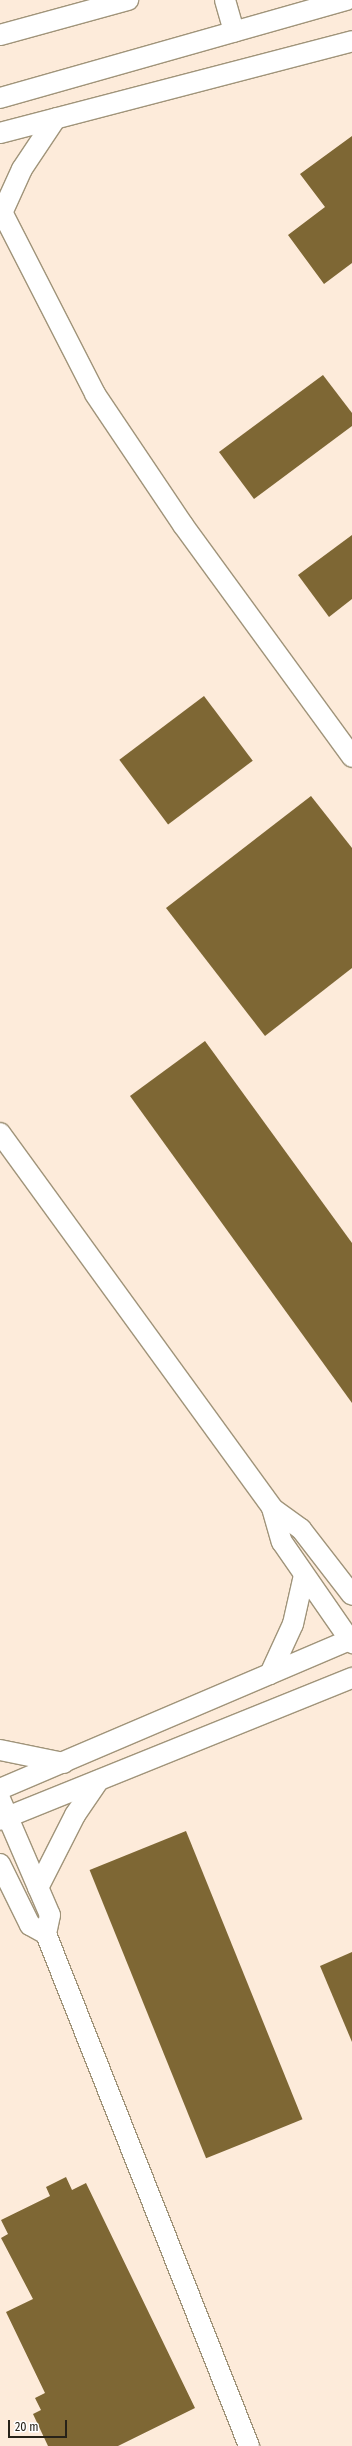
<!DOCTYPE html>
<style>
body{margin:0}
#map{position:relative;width:352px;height:2446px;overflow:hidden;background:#fdf8ec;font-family:"Fira Sans Condensed",sans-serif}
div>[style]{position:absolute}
.industrial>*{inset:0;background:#fdebda;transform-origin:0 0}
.building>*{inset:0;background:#7e6734;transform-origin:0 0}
.roads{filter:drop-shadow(1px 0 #a0947a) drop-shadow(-1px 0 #a0947a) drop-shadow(0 1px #a0947a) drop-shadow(0 -1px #a0947a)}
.minor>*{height:20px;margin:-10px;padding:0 10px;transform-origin:10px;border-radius:10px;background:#fff}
span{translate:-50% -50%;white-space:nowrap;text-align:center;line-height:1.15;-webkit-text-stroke:4px #fff;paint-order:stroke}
.scale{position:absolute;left:8px;top:2420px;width:59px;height:18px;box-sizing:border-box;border:2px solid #272218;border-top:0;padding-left:5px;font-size:12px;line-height:14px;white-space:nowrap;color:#272218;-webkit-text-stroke:3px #fff;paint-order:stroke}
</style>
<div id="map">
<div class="industrial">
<i style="left:0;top:0;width:352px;height:2446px"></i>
</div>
<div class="building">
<i style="clip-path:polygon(352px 136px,352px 263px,324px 284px,288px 235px,325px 207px,300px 174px)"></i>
<i style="clip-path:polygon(323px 375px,352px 413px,352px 426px,254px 499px,219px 452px)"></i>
<i style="clip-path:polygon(352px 535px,352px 599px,329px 617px,298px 575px)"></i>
<i style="left:204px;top:696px;width:81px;height:106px;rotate:53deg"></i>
<i style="clip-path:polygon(311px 796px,352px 848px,352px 968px,265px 1036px,166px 908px)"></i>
<i style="clip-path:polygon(205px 1041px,352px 1243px,352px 1403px,130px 1096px)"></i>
<i style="left:186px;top:1831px;width:311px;height:104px;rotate:68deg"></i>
<i style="clip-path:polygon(352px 1952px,352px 2042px,320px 1966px)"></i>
<i style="clip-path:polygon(66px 2177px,72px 2190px,86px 2183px,195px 2408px,118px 2446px,48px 2446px,33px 2414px,41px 2410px,35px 2398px,45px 2393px,6px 2312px,33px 2299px,1px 2238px,8px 2234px,1px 2220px,50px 2196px,46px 2187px)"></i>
</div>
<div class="roads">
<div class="minor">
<i style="left:225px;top:0;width:33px;rotate:74deg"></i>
<i style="left:0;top:35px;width:133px;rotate:-15.3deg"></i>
<i style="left:0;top:98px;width:361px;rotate:-15.8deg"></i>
<i style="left:0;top:133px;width:364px;rotate:-14.6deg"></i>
<i style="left:0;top:208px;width:209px;rotate:62.9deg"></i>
<i style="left:95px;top:394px;width:158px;rotate:56.1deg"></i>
<i style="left:183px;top:525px;width:287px;rotate:53.9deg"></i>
<i style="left:2px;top:213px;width:48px;rotate:-65.6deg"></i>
<i style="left:22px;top:169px;width:61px;rotate:-56.3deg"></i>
<i style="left:0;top:1133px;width:463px;rotate:54deg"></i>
<i style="left:272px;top:1508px;width:36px;rotate:36deg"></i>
<i style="left:301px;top:1529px;width:83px;rotate:52.3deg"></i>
<i style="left:272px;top:1508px;width:35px;rotate:74deg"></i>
<i style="left:282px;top:1542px;width:123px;rotate:55.3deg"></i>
<i style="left:270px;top:1674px;width:55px;rotate:-65.3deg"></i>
<i style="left:293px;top:1624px;width:50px;rotate:-77.3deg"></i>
<i style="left:0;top:1750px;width:65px;rotate:11.5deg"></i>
<i style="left:0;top:1789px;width:383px;rotate:-23.1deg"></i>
<i style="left:0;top:1799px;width:126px;rotate:66.7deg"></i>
<i style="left:50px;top:1915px;width:19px;rotate:102deg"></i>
<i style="left:46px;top:1934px;width:551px;rotate:68.37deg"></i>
<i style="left:0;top:1820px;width:380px;rotate:-22deg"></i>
<i style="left:0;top:1864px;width:68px;rotate:63.8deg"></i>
<i style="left:30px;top:1925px;width:18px;rotate:29deg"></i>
<i style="left:38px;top:1888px;width:82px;rotate:-63.1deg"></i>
<i style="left:75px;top:1815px;width:42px;rotate:-55.6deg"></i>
</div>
</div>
<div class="scale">20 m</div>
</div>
